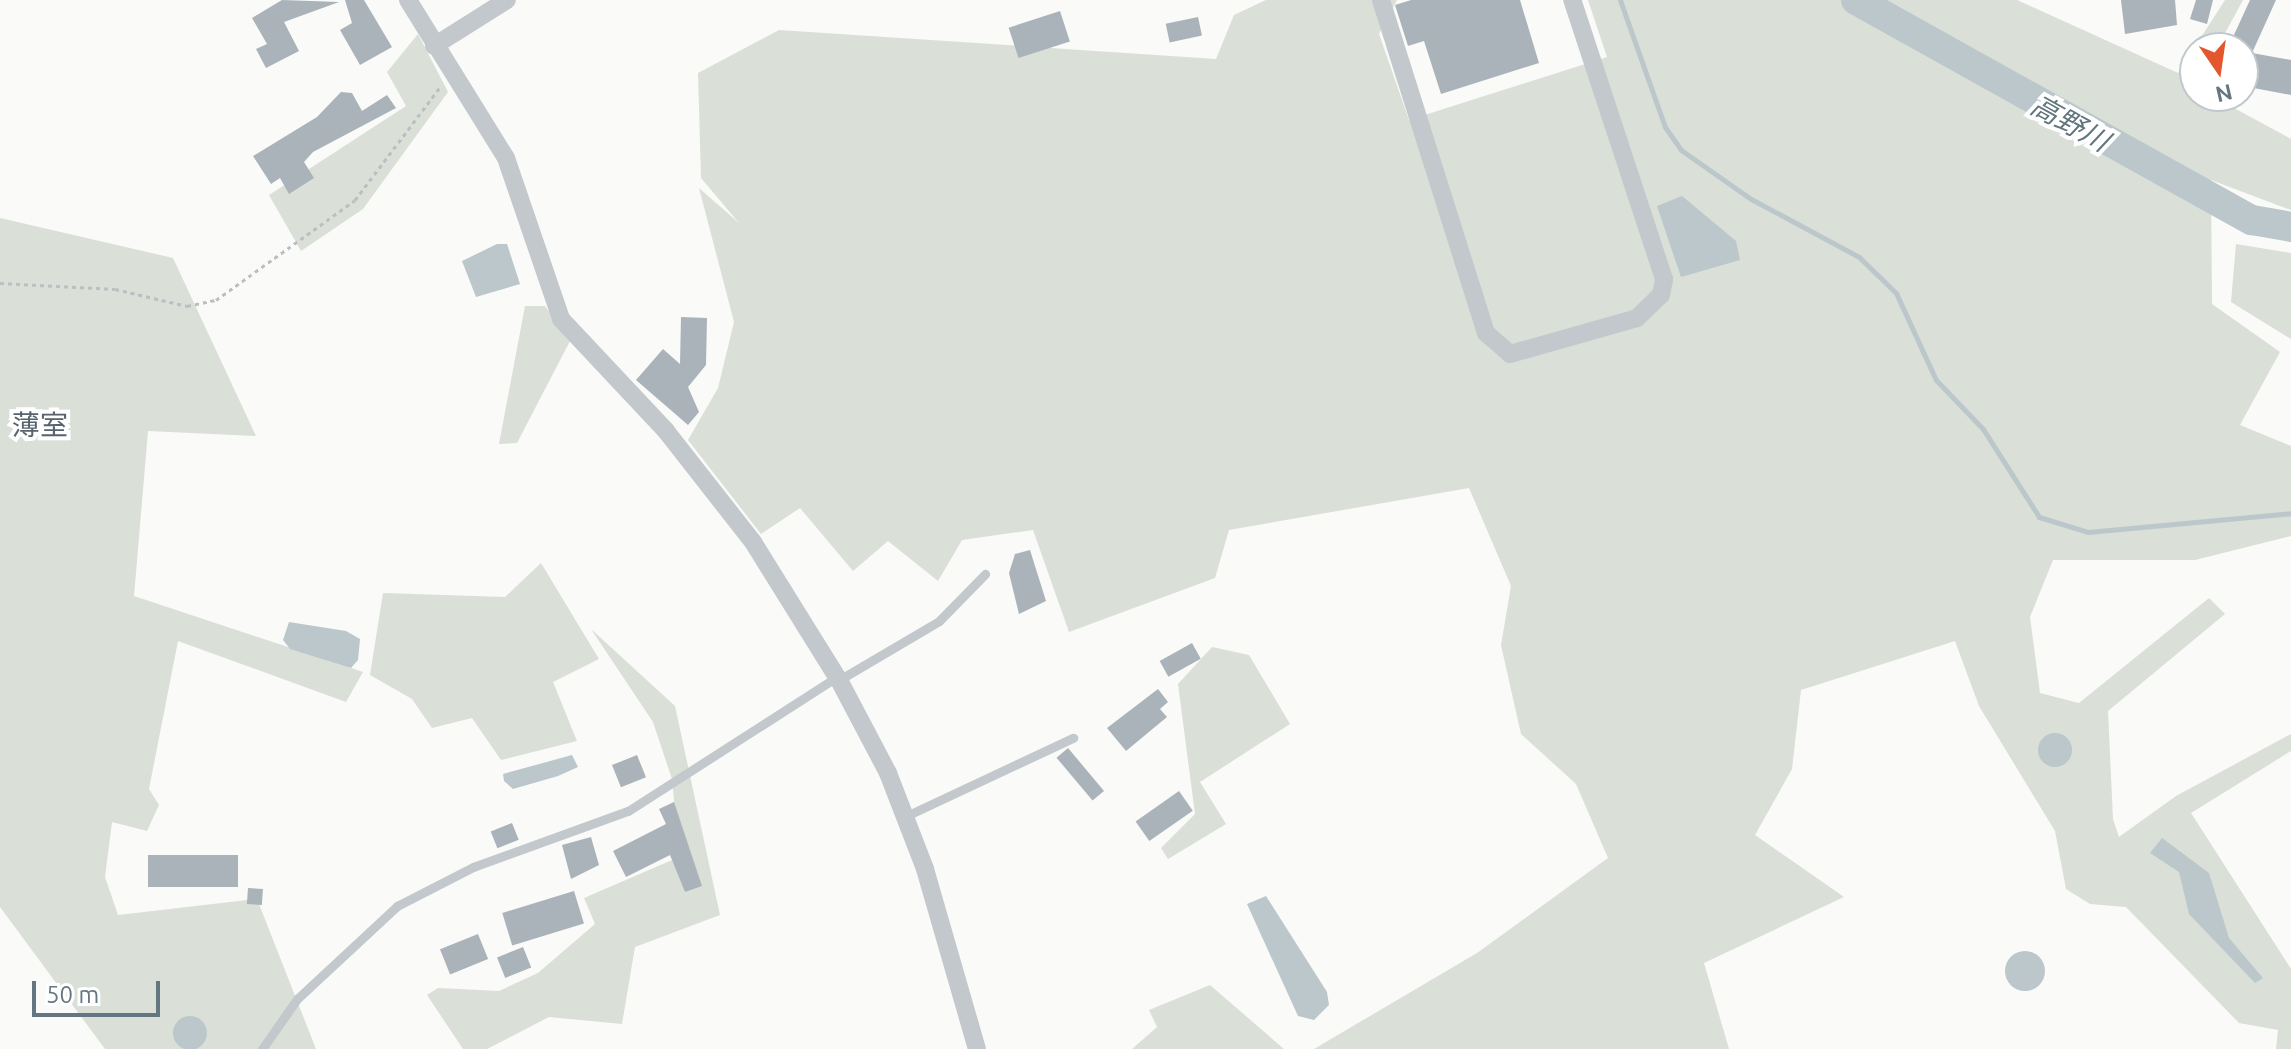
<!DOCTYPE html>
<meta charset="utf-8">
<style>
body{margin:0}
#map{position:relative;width:2291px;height:1049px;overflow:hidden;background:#fafaf8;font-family:Ubuntu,"Noto Sans JP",sans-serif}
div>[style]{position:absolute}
.green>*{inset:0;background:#dadfd7}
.water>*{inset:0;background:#bbc7cb}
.round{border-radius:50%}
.stream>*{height:5px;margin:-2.5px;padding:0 2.5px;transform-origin:2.5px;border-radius:2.5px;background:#bbc7cb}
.river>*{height:30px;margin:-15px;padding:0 15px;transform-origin:15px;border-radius:15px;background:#bbc7cb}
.building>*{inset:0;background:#aab3b9;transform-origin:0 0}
.path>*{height:3px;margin-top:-1.5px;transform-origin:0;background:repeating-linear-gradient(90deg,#bbbfc2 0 4px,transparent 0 8px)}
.lane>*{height:9px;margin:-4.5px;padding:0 4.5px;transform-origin:4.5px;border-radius:4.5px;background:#c3c8cc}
.street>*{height:18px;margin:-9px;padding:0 9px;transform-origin:9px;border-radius:9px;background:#c3c8cc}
span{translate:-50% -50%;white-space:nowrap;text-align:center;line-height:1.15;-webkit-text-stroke:8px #fff;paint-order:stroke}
.water-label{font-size:28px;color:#60757c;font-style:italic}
.neighbourhood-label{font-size:28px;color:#57646e}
.north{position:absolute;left:2179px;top:32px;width:80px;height:80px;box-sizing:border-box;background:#fff;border:2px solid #c1c8cd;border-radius:50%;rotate:167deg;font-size:22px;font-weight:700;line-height:32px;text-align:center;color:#657683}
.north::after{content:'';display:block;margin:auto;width:28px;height:36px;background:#e4572e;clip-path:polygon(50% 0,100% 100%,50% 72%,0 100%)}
.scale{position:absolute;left:32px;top:981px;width:128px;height:36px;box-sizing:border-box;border:4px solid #657683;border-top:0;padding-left:10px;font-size:24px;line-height:28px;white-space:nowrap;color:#657683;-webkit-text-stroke:6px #fff;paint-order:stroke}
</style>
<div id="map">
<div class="green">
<i style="clip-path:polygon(1266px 0,1397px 0,1379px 34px,1409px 120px,1607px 57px,1588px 0,2017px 0,2178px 73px,2225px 0,2243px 0,2217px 48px,2195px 48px,2195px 96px,2212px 96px,2291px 139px,2291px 210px,2211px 180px,2212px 304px,2280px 352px,2240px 425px,2291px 446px,2291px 536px,2195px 560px,2053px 560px,2030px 617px,2040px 693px,2079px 703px,2209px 598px,2225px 614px,2108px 711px,2113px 819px,2119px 837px,2176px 796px,2291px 734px,2291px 751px,2191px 813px,2291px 969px,2291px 1049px,2276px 1049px,2278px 1030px,2239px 1023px,2126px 907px,2090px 904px,2066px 889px,2055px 831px,1979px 706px,1955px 641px,1801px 690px,1792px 769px,1755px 835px,1844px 897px,1704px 963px,1729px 1049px,1314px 1049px,1477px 953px,1608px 858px,1576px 784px,1521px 734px,1501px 645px,1511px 586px,1469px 488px,1229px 530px,1215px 578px,1069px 632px,1033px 530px,962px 540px,938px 581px,888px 541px,853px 571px,800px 508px,761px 534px,688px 440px,718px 388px,734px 322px,699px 188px,739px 223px,701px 178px,698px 73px,779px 30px,1216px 59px,1234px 15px)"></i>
<i style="clip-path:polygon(418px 34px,448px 92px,363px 209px,301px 251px,269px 195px,406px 106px,387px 72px)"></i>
<i style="clip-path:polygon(0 218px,173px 258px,256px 436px,148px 431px,134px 596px,363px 672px,346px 702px,178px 641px,149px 789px,159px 805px,147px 831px,112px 822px,105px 877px,118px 915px,257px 899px,316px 1049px,105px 1049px,0 907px)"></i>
<i style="clip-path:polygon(2236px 244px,2291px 253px,2291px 339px,2231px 302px)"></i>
<i style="clip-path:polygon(525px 306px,545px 306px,570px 341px,517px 443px,499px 444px)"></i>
<i style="clip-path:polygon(541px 563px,599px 659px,553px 682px,577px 741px,501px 760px,472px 718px,432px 728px,412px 699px,370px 675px,383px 593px,505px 597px)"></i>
<i style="clip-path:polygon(591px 629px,675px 706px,720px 915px,635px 947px,622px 1024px,549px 1017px,487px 1049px,463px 1049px,427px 995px,438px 988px,499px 991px,538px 973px,595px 924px,584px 898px,679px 857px,672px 779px,653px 722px)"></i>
<i style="clip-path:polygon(1212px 647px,1249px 655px,1290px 724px,1200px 782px,1226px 824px,1168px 859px,1161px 848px,1195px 814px,1178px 684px)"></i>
<i style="clip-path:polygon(1210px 985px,1284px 1049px,1132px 1049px,1157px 1027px,1149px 1010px)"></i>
</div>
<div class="water">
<i style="clip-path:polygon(1682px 196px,1736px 241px,1740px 260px,1681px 277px,1657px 206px)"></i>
<i style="clip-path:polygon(497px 244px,507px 244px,520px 284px,476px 297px,462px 261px)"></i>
<i style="clip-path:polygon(289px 622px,346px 631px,360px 639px,358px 660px,351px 668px,290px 649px,283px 640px)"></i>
<i class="round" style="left:2038px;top:733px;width:34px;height:34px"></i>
<i style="clip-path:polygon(572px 755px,578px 767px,558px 776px,513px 789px,504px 781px,503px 774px)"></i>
<i style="clip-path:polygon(2162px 838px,2209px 873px,2229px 938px,2263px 978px,2255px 983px,2189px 914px,2179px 872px,2150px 853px)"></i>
<i style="clip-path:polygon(1266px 896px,1327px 992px,1329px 1005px,1314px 1020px,1298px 1016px,1247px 904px)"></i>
<i class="round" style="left:2005px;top:951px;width:40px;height:40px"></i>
<i class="round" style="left:173px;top:1016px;width:34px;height:34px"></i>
</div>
<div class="stream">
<i style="left:1620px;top:0;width:135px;rotate:70.5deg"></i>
<i style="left:1665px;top:127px;width:28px;rotate:55deg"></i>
<i style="left:1681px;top:150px;width:85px;rotate:35deg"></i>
<i style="left:1751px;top:199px;width:123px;rotate:28.2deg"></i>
<i style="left:1859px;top:257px;width:52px;rotate:44.2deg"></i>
<i style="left:1896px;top:293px;width:96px;rotate:65.3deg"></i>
<i style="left:1936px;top:380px;width:68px;rotate:46.2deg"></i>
<i style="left:1983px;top:429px;width:104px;rotate:57.5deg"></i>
<i style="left:2039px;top:517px;width:51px;rotate:17deg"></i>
<i style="left:2088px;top:532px;width:204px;rotate:-5.3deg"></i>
</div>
<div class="river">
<i style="left:1856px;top:0;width:453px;rotate:29.1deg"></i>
<i style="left:2252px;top:220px;width:40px;rotate:10deg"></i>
</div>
<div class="building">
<i style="clip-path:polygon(282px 0,339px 2px,284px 22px,299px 51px,266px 68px,256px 49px,267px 44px,252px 18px)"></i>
<i style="clip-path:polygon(345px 0,364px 0,392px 47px,360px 65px,340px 30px,352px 23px)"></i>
<i style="clip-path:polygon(1411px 0,1520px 0,1539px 63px,1441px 94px,1424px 41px,1408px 46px,1395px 5px)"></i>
<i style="clip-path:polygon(2121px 0,2175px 0,2177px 25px,2125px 34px)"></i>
<i style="clip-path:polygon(2196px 0,2213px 0,2207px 24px,2190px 19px)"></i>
<i style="clip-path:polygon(2250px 0,2276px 0,2252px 53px,2291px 60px,2291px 95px,2243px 86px,2243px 48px,2228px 48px)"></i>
<i style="left:1060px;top:11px;width:32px;height:54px;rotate:72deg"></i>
<i style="left:1198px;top:17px;width:19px;height:33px;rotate:78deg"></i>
<i style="clip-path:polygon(341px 92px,352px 93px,362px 111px,387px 95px,396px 108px,313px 152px,304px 162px,314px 178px,289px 194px,280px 178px,271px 184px,253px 156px,317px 117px)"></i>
<i style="clip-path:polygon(681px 317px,707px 318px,706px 365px,688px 387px,699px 412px,688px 425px,636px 380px,663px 349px,680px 364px)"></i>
<i style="clip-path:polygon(1030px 550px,1046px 601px,1019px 614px,1009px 573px,1015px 554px)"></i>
<i style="left:1192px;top:643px;width:18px;height:37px;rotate:61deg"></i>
<i style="clip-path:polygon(1158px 689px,1168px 702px,1160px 709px,1167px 717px,1126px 751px,1107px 728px)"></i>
<i style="left:1068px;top:748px;width:56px;height:15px;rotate:50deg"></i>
<i style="left:637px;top:755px;width:24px;height:27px;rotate:68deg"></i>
<i style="left:1179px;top:791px;width:24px;height:53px;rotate:55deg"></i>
<i style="clip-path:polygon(674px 802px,702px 886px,685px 892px,670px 855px,626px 877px,613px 851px,666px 824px,659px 809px)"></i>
<i style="left:512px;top:823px;width:18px;height:23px;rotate:68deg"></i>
<i style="clip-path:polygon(591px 837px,599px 865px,571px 879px,562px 845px)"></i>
<i style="left:238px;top:855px;width:32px;height:90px;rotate:90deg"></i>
<i style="left:248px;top:888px;width:15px;height:16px;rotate:4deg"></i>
<i style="left:574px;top:891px;width:34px;height:75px;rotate:73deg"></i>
<i style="left:478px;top:934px;width:27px;height:41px;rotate:68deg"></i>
<i style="left:523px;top:947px;width:22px;height:28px;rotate:68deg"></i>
</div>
<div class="path">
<i style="left:0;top:283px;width:115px;rotate:3deg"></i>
<i style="left:115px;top:289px;width:74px;rotate:13.3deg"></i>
<i style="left:187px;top:306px;width:30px;rotate:-12deg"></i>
<i style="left:216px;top:300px;width:171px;rotate:-35.7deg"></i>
<i style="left:355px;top:200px;width:141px;rotate:-53deg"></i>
</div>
<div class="lane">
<i style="left:839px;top:680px;width:116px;rotate:-30.5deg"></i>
<i style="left:939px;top:621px;width:66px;rotate:-45.6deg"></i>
<i style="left:904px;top:817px;width:187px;rotate:-25.1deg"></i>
<i style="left:262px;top:1049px;width:61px;rotate:-55deg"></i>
<i style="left:297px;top:999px;width:137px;rotate:-42.9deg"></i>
<i style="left:397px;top:906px;width:85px;rotate:-27.2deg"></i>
<i style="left:473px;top:867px;width:165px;rotate:-19.9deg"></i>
<i style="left:628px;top:811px;width:248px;rotate:-32.7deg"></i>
</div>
<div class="street">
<i style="left:408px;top:0;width:186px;rotate:58.2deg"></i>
<i style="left:506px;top:158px;width:170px;rotate:71.1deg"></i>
<i style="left:561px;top:319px;width:154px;rotate:46.8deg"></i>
<i style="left:666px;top:431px;width:141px;rotate:51.9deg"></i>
<i style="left:753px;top:542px;width:163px;rotate:58.1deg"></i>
<i style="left:839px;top:680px;width:105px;rotate:62.2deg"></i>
<i style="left:888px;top:773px;width:103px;rotate:68.9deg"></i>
<i style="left:925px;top:869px;width:187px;rotate:73.9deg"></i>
<i style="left:1381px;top:0;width:349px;rotate:72.5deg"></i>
<i style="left:1486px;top:333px;width:32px;rotate:41deg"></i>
<i style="left:1510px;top:354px;width:132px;rotate:-15.8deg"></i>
<i style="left:1637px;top:318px;width:33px;rotate:-44deg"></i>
<i style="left:1661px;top:295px;width:16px;rotate:-79deg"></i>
<i style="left:1664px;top:279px;width:294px;rotate:-108.2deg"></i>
<i style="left:434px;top:46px;width:86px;rotate:-32.2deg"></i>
</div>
<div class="water-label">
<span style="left:2070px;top:123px;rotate:29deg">高野川</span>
</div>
<div class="neighbourhood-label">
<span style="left:40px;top:425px">薄室</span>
</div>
<div class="north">N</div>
<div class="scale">50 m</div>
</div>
